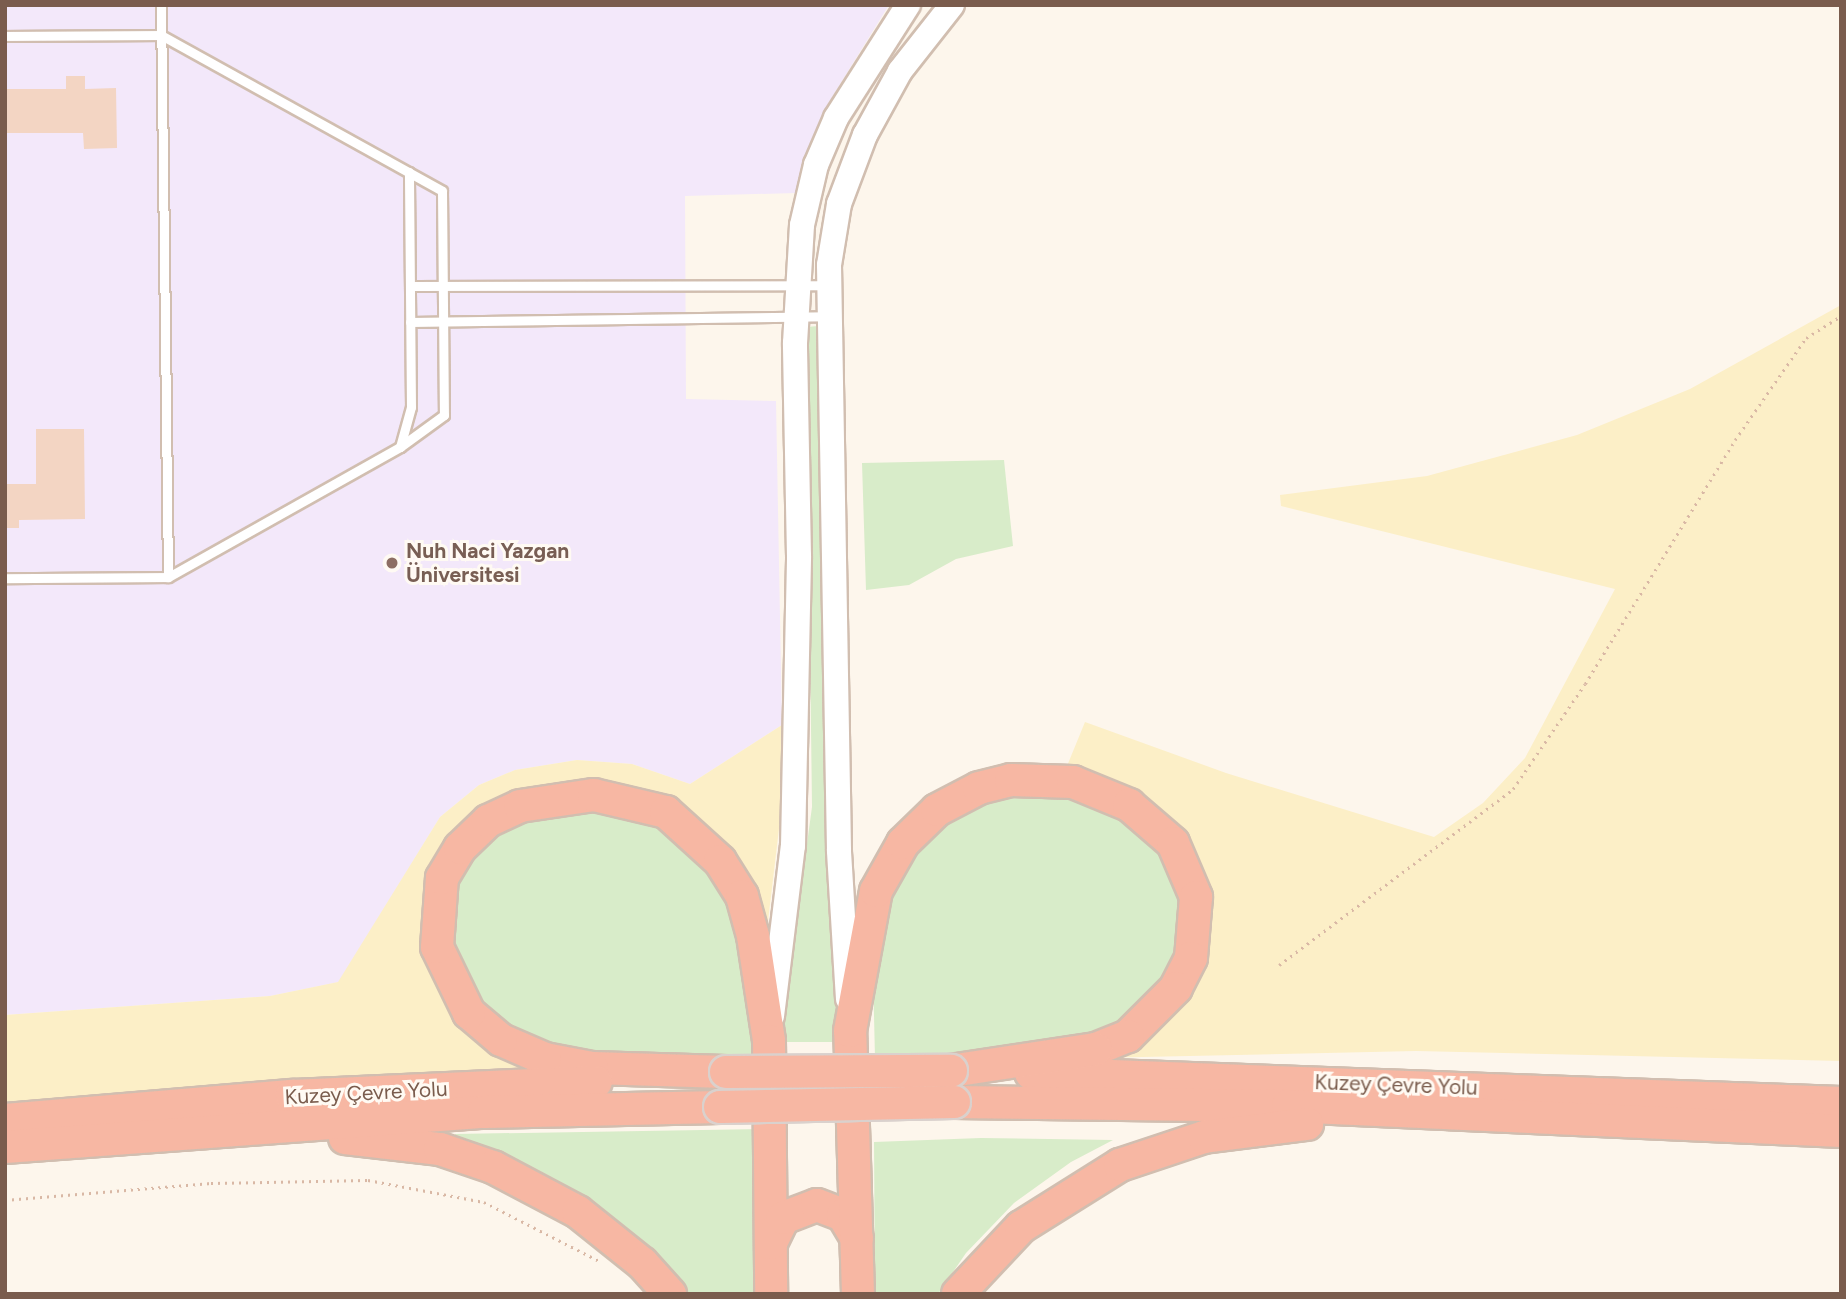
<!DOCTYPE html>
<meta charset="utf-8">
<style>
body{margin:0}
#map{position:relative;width:1846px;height:1299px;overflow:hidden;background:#fdf6ec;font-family:Figtree,sans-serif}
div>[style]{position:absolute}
.education>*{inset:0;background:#f3e8fa}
.green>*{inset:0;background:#d8ecc9}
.sand>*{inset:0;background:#fcefc7}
.building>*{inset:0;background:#f3d5c3}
.path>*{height:2.5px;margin-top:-1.25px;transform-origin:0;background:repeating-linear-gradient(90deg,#d9b8a5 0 2px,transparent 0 7px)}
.roads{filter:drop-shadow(2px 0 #d1beb0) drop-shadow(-2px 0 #d1beb0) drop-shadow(0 2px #d1beb0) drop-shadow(0 -2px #d1beb0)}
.lane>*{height:9px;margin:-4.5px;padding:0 4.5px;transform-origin:4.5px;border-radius:4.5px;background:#fff}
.secondary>*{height:24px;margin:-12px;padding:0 12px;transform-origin:12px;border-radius:12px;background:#fff}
.highway>*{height:32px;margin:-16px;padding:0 16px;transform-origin:16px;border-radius:16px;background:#f7b7a3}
.bridges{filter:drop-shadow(2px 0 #dad1cd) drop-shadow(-2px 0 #dad1cd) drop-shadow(0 2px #dad1cd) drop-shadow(0 -2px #dad1cd)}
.highway-bridge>*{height:32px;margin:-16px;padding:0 16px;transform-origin:16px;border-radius:16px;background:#f7b7a3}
.dots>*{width:19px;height:19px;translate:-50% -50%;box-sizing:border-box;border:4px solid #fffaf3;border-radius:50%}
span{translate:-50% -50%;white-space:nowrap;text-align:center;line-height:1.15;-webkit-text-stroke:6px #fffaf3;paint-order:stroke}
.education-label{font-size:21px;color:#785e54;font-weight:700}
.left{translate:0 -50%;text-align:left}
.street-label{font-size:21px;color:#7a5c4d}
.frame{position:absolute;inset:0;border:7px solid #7a5c4d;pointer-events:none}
</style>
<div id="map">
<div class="education">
<i style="clip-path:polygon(5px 5px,889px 5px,829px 102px,796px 193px,685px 196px,686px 399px,776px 401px,782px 725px,690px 784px,632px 764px,577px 760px,515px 770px,479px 785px,440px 817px,339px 982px,270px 996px,5px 1015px)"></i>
</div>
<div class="green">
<i style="clip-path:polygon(819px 326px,826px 790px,838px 1042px,780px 1042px,812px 807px,806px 327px)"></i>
<i style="clip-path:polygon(1004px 460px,1013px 546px,956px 559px,909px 585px,866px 590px,862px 463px)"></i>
<i style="clip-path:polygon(999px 790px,1097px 797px,1178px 865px,1186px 951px,1133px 1023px,1018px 1053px,875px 1058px,873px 973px,897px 877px,933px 829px)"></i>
<i style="clip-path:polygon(561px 808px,639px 814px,692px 845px,743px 926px,754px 1060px,611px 1061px,520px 1038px,478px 1000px,455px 945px,455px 882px,487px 834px)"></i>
<i style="clip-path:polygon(762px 1129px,766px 1294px,690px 1294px,644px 1245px,585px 1199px,534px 1170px,455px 1143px,455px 1134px)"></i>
<i style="clip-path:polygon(981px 1138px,1113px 1140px,1071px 1162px,1014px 1203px,966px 1253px,938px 1294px,875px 1294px,874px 1142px)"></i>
</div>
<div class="sand">
<i style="clip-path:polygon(1841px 305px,1841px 1061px,1416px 1051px,1095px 1058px,1111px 1053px,1205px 921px,1121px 785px,1067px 766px,1085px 722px,1226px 773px,1434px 837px,1483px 803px,1525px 758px,1615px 589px,1281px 506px,1280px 495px,1427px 476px,1577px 435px,1690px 389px)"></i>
<i style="clip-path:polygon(782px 725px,781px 812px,766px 938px,663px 796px,647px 790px,580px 781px,528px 788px,475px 812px,447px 841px,422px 901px,428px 964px,445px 999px,523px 1071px,273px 1081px,5px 1104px,5px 1015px,270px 996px,338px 982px,440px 817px,479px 785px,515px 770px,577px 760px,632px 764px,690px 784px)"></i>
</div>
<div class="building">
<i style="clip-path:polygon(66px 76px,85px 76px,85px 89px,116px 88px,117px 148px,84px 149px,83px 133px,5px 133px,5px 89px,66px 89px)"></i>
<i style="clip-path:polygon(36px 429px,84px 429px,85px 519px,19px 520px,19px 528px,5px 528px,5px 484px,36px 484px)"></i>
</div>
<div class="path">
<i style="left:1279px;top:965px;width:293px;rotate:-36.9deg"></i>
<i style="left:1513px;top:789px;width:127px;rotate:-55.6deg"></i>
<i style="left:1585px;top:684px;width:286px;rotate:-58.4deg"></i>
<i style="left:1735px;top:440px;width:124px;rotate:-55.2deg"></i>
<i style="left:1806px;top:338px;width:41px;rotate:-32.2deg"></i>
<i style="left:5px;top:1200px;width:207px;rotate:-4.7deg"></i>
<i style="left:211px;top:1183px;width:157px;rotate:-1.1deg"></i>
<i style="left:368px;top:1180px;width:118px;rotate:10.7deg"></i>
<i style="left:484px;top:1202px;width:131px;rotate:27.1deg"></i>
</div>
<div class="roads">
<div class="lane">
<i style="left:161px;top:5px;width:572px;rotate:89.3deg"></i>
<i style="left:5px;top:36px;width:156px;rotate:-0.4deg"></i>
<i style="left:161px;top:35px;width:321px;rotate:29deg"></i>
<i style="left:442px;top:191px;width:224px;rotate:89.5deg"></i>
<i style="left:444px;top:415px;width:54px;rotate:144deg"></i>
<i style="left:400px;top:447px;width:266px;rotate:150.7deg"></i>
<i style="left:168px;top:577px;width:163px;rotate:179.6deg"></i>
<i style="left:410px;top:286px;width:417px;rotate:-0.1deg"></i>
<i style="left:410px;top:322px;width:418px;rotate:-0.8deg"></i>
<i style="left:400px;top:447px;width:41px;rotate:-74.6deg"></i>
<i style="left:411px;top:407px;width:235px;rotate:-90.5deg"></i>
</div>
<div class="secondary">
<i style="left:848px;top:999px;width:149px;rotate:-93.5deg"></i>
<i style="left:839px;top:850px;width:585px;rotate:-90.98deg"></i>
<i style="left:829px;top:265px;width:62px;rotate:-80.7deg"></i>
<i style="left:839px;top:204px;width:74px;rotate:-69.4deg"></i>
<i style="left:865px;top:135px;width:73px;rotate:-61.3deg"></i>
<i style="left:900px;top:71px;width:84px;rotate:-51.8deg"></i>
<i style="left:772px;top:1016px;width:171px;rotate:-83deg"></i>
<i style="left:793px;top:846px;width:290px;rotate:-88.8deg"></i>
<i style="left:799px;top:556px;width:213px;rotate:-91.1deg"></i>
<i style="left:795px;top:343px;width:118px;rotate:-86.6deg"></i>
<i style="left:802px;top:225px;width:62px;rotate:-76.9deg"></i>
<i style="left:816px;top:165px;width:51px;rotate:-66.9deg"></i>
<i style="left:836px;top:118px;width:134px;rotate:-57.5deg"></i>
</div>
<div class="highway">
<i style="left:726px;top:1072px;width:134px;rotate:-178.3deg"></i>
<i style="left:592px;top:1068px;width:48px;rotate:-169.2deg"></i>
<i style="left:545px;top:1059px;width:48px;rotate:-156.6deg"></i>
<i style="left:501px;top:1040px;width:42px;rotate:-139.8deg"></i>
<i style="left:469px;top:1013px;width:73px;rotate:-115.9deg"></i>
<i style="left:437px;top:947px;width:69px;rotate:-85.9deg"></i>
<i style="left:442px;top:878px;width:35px;rotate:-59deg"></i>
<i style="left:460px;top:848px;width:39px;rotate:-44deg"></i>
<i style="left:488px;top:821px;width:35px;rotate:-25deg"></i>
<i style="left:520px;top:806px;width:75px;rotate:-8.5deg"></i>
<i style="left:594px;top:795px;width:74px;rotate:13.3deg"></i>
<i style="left:666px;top:812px;width:73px;rotate:42.2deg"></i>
<i style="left:720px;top:861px;width:41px;rotate:57.8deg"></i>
<i style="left:742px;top:896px;width:41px;rotate:74.6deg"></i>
<i style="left:753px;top:936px;width:106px;rotate:81.3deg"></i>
<i style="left:769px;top:1041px;width:253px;rotate:89.5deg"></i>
<i style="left:1031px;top:1073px;width:811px;rotate:2.12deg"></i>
<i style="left:954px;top:1102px;width:334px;rotate:0.7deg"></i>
<i style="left:1288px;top:1106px;width:554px;rotate:2.59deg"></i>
<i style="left:5px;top:1120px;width:288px;rotate:-4.8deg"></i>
<i style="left:292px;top:1096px;width:304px;rotate:-2.6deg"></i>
<i style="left:345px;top:1138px;width:96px;rotate:6.6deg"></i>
<i style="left:440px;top:1149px;width:56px;rotate:18.8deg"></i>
<i style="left:493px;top:1167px;width:96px;rotate:27.9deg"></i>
<i style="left:578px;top:1212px;width:82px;rotate:38.6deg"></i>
<i style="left:642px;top:1263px;width:42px;rotate:47.9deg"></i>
<i style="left:5px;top:1147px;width:480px;rotate:-4.2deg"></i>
<i style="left:484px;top:1112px;width:236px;rotate:-1.2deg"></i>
<i style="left:771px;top:1243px;width:28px;rotate:-64deg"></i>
<i style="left:783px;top:1218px;width:36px;rotate:-21deg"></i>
<i style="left:817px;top:1205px;width:28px;rotate:21deg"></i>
<i style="left:843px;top:1215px;width:27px;rotate:59deg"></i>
<i style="left:858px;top:1294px;width:263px;rotate:-91.7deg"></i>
<i style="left:850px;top:1031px;width:142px;rotate:-79.5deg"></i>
<i style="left:876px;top:891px;width:55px;rotate:-60.6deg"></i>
<i style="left:903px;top:843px;width:47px;rotate:-44.1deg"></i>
<i style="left:937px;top:810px;width:47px;rotate:-27.6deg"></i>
<i style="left:979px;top:788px;width:33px;rotate:-14deg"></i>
<i style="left:1011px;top:780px;width:62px;rotate:1.8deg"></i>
<i style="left:1073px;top:782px;width:61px;rotate:22.3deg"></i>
<i style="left:1129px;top:805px;width:58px;rotate:40.8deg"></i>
<i style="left:1173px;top:843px;width:59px;rotate:66.9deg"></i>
<i style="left:1196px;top:897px;width:61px;rotate:94.7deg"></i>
<i style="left:1191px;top:958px;width:34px;rotate:117deg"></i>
<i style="left:1176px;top:988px;width:68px;rotate:135deg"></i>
<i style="left:1128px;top:1036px;width:35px;rotate:158deg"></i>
<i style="left:1096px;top:1049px;width:147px;rotate:171.4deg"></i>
<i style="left:958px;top:1294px;width:92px;rotate:-46.8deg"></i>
<i style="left:1021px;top:1227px;width:117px;rotate:-32.1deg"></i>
<i style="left:1120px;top:1165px;width:89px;rotate:-18.4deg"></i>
<i style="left:1204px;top:1137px;width:104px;rotate:-7.2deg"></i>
</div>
</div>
<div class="bridges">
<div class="highway-bridge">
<i style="left:726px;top:1072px;width:225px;rotate:-0.3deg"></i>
<i style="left:720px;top:1107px;width:234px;rotate:-1.2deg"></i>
</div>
</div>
<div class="dots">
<i style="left:392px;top:563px;background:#8d6e63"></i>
</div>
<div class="education-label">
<span class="left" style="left:406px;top:563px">Nuh Naci Yazgan<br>Üniversitesi</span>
</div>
<div class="street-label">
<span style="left:1396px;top:1085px;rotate:2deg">Kuzey Çevre Yolu</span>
<span style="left:366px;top:1093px;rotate:-3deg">Kuzey Çevre Yolu</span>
</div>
<div class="frame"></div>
</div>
